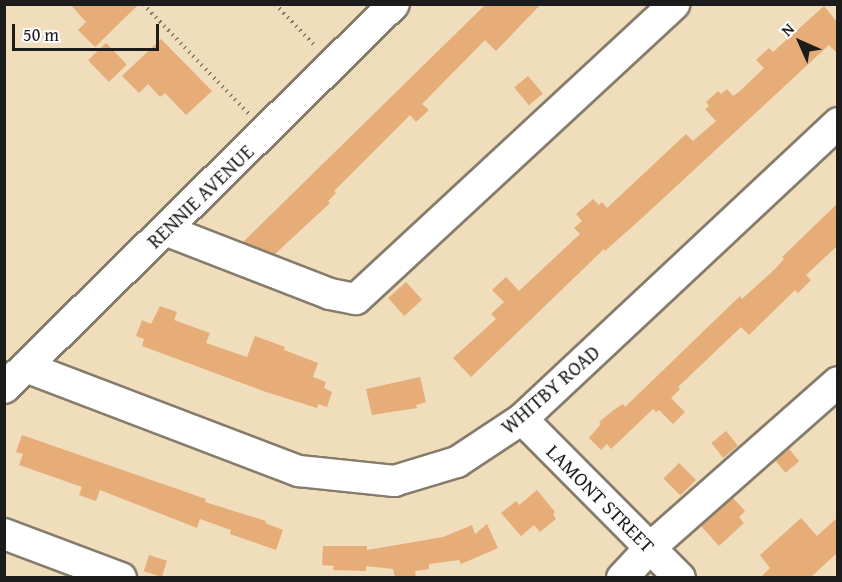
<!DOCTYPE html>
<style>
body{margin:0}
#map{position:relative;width:842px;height:582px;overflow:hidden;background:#efddbb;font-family:"Gentium Book Plus",serif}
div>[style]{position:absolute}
.building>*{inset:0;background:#e6ad79;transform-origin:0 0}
.path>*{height:4px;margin-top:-2px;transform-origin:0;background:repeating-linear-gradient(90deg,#867c6c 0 1.5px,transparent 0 6px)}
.roads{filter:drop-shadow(2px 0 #867c6c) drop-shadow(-2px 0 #867c6c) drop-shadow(0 2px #867c6c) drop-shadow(0 -2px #867c6c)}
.minor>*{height:30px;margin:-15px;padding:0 15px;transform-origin:15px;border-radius:15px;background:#fff}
span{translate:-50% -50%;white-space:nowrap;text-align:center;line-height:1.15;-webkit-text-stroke:6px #fff;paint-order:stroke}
.street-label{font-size:20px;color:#1c1c1c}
.frame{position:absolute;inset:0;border:6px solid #1c1c1c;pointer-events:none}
.north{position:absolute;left:770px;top:12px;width:60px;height:60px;-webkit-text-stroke:4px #fff;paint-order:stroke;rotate:315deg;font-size:16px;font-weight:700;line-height:24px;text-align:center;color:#1c1c1c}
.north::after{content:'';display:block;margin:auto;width:21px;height:27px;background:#1c1c1c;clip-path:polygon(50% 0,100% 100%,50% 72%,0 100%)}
.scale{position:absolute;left:12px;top:24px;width:147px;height:27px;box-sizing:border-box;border:3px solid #1c1c1c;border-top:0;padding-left:8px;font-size:18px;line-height:21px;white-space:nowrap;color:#1c1c1c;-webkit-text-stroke:4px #fff;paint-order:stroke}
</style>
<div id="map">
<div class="building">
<i style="clip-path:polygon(70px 4px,139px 4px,95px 47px,78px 30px,86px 22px)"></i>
<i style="clip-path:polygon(486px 4px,541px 4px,496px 51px,485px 40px,422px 104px,429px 110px,416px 122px,410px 115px,334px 191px,336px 193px,328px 201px,330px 203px,275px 254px,243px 242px)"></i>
<i style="clip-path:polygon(824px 6px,837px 22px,837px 53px,829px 45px,642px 218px,605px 251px,604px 249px,471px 377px,453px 358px,496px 319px,491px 314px,504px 302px,492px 290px,506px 277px,519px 291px,580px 234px,574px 228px,582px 221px,576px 214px,593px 199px,599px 205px,602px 202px,607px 208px,686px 134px,693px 141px,716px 121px,705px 109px,709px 106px,706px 102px,718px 91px,721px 94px,727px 89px,733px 96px,739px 92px,764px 68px,756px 60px,769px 48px,773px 52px)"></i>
<i style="clip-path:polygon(161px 39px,212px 91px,186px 115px,165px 93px,160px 97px,148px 84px,139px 93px,122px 76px)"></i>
<i style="left:106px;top:43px;width:30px;height:25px;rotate:46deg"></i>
<i style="left:528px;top:76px;width:23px;height:18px;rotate:50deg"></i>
<i style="clip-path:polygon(837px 204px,837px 246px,806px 275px,811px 280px,798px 293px,795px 290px,749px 335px,741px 327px,678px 387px,680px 389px,671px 398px,685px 412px,673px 424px,659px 410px,656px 412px,653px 409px,611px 449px,607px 444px,601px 450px,589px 438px,601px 424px,599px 422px,615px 409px,623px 404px,625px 407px,740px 296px,742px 299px,774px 270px,784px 259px,782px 257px)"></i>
<i style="left:406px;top:282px;width:24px;height:24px;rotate:48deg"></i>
<i style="clip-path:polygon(160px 306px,177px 312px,174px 320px,210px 333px,206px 343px,247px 357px,255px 336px,285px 347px,284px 350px,318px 363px,313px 377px,326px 382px,324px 388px,332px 392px,327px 407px,318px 404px,317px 408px,266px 392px,142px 346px,144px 339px,136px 336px,142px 320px,151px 324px)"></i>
<i style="clip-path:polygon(420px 377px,426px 402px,416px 405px,417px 408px,372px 415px,366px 389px)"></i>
<i style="left:726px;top:431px;width:19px;height:19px;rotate:51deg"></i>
<i style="clip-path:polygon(22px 435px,206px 499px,205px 502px,266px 521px,265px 523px,283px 530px,276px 550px,230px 534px,231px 530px,200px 519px,197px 528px,100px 490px,96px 501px,79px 495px,82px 487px,19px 465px,23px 454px,16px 452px)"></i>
<i style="left:789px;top:449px;width:16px;height:18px;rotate:50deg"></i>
<i style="left:679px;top:463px;width:24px;height:22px;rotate:45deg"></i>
<i style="clip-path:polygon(537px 490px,555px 512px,553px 514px,556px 519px,540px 532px,534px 525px,521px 536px,501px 513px,516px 501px,519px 505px)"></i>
<i style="clip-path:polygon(733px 498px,745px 511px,739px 517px,744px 523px,719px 546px,701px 526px)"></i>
<i style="clip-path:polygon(801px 518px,817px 536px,837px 518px,837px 553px,810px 578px,760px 578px,770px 568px,760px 555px)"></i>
<i style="clip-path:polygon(487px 524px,498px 548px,461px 564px,459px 560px,429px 564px,429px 569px,415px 571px,416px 578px,395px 578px,393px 569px,366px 566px,366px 571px,333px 570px,334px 566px,322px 565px,323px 546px,367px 546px,367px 550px,443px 537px,472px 525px,475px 534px)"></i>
<i style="left:149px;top:555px;width:19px;height:17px;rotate:18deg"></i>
</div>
<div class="path">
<i style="left:143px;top:4px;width:153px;rotate:46.1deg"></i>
<i style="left:275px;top:4px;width:59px;rotate:46.4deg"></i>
</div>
<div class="roads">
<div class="minor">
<i style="left:165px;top:230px;width:177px;rotate:21.2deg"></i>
<i style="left:330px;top:294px;width:26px;rotate:11deg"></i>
<i style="left:356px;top:299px;width:434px;rotate:-42.8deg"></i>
<i style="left:26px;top:367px;width:292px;rotate:20.9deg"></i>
<i style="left:299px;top:471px;width:96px;rotate:6deg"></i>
<i style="left:394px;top:481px;width:66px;rotate:-16.8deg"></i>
<i style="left:457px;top:462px;width:78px;rotate:-33.5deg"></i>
<i style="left:522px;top:419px;width:433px;rotate:-43.1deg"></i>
<i style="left:4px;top:388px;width:547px;rotate:-44.56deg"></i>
<i style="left:522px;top:419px;width:224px;rotate:45.2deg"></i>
<i style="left:4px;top:534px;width:125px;rotate:20.6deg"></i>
<i style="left:622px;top:578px;width:42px;rotate:-46.9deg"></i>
<i style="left:651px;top:547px;width:249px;rotate:-41.4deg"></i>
</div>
</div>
<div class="street-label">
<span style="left:200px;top:196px;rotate:-44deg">RENNIE AVENUE</span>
<span style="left:550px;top:389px;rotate:-41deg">WHITBY ROAD</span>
<span style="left:601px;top:498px;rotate:45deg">LAMONT STREET</span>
</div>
<div class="frame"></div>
<div class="north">N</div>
<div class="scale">50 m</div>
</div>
